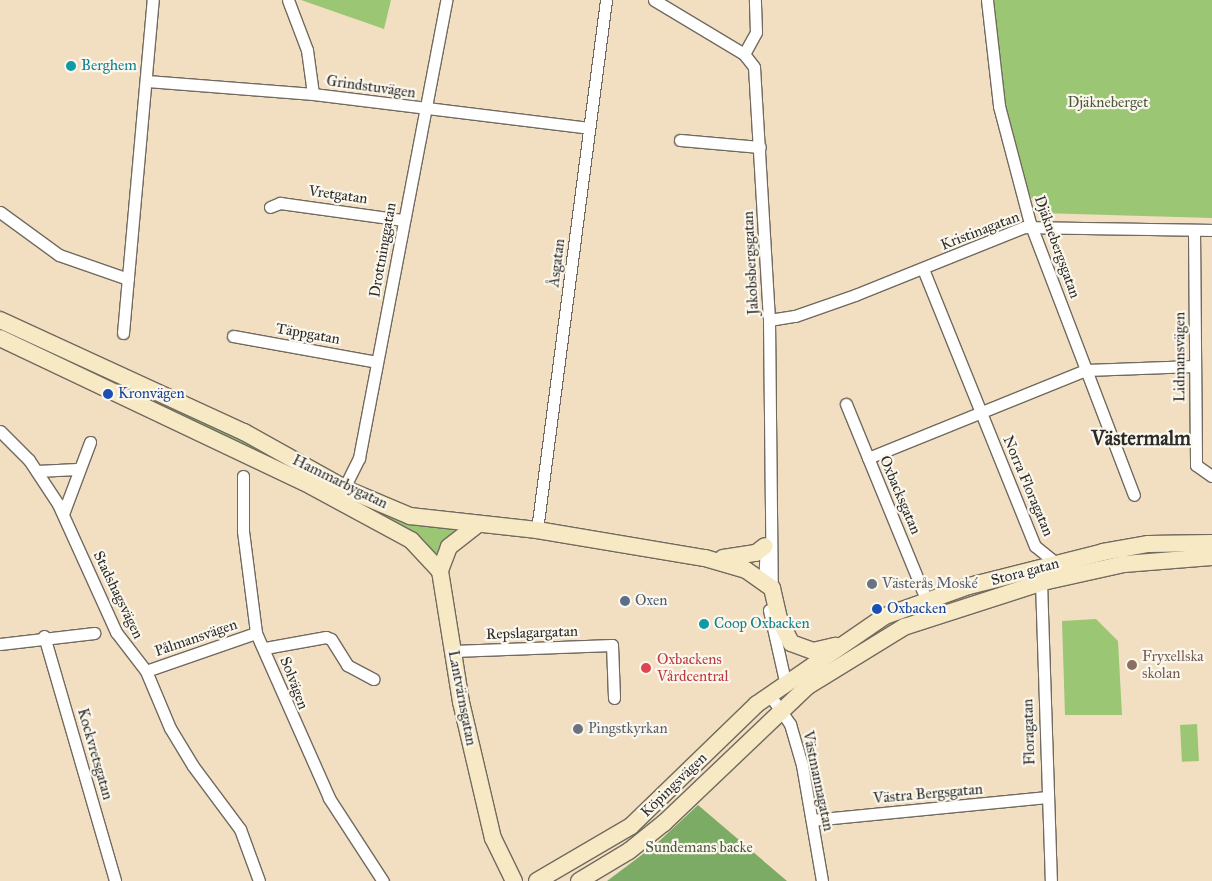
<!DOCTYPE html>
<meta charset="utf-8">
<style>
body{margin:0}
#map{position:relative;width:1212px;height:881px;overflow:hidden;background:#f2dfc1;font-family:"IM FELL Great Primer",serif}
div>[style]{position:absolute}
.green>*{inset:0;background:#9bc674;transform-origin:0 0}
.forest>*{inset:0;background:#7cab66}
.roads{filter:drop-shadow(1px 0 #716a60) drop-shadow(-1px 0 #716a60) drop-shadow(0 1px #716a60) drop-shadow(0 -1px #716a60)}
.minor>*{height:11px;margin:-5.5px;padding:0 5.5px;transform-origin:5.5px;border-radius:5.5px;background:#fff}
.secondary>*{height:16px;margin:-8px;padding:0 8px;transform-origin:8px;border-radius:8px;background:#f6e9c3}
.dots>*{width:14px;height:14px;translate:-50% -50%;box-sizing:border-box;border:2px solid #fbf7ec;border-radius:50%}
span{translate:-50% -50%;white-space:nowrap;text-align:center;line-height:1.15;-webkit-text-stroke:4.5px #fbf7ec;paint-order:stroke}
.culture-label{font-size:15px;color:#0d838f}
.left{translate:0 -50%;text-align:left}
.street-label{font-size:15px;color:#2b2b2b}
.park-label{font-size:15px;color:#4d5a41}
.transit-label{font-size:15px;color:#164399}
.worship-label{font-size:15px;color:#5b616d}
.service-label{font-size:15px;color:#4e5e75}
.education-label{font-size:15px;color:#785e54}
.health-label{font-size:15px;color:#be3a42}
.district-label{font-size:20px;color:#2b2b2b;font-weight:700}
</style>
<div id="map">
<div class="green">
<i style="clip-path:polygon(301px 0,391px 0,384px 29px)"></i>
<i style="clip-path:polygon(992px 0,1212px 0,1212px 218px,1040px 213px,1024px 185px,1004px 112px)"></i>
<i style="clip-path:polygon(0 326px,241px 438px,327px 487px,0 333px)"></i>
<i style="clip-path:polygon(359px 503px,398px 519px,458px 530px,437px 563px,362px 509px)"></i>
<i style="clip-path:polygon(1096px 619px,1118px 641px,1122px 715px,1065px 715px,1062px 621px)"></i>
<i style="left:1197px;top:724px;width:37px;height:17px;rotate:87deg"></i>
</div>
<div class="forest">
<i style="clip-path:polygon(698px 805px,787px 881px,607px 881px,655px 845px)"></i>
</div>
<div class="roads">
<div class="minor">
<i style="left:288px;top:0;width:53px;rotate:69.2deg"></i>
<i style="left:307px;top:50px;width:44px;rotate:82.2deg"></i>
<i style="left:654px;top:0;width:105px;rotate:31deg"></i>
<i style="left:744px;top:54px;width:16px;rotate:52deg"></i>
<i style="left:754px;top:67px;width:253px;rotate:86.6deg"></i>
<i style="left:769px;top:320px;width:268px;rotate:89.4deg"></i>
<i style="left:987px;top:0;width:107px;rotate:83.5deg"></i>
<i style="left:999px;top:106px;width:121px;rotate:75.2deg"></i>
<i style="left:1030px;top:223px;width:291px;rotate:69.1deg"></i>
<i style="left:744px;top:54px;width:25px;rotate:-61deg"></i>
<i style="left:756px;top:32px;width:32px;rotate:-92deg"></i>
<i style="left:147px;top:81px;width:167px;rotate:4.5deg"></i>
<i style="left:313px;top:94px;width:278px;rotate:7deg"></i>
<i style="left:680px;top:140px;width:80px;rotate:5deg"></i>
<i style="left:270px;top:207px;width:11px;rotate:-22deg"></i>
<i style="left:280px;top:203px;width:123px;rotate:7.9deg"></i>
<i style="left:0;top:212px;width:73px;rotate:36.1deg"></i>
<i style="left:59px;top:255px;width:73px;rotate:19.2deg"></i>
<i style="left:1194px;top:230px;width:235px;rotate:89.5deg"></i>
<i style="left:1196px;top:465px;width:19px;rotate:35deg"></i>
<i style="left:923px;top:269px;width:299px;rotate:68deg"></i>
<i style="left:1035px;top:546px;width:27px;rotate:39deg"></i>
<i style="left:769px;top:320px;width:26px;rotate:-9deg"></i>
<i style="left:795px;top:316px;width:64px;rotate:-19.3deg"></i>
<i style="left:855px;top:295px;width:182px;rotate:-21.9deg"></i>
<i style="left:1024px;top:227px;width:188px;rotate:0.9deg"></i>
<i style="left:123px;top:333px;width:334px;rotate:-84.9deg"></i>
<i style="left:233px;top:336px;width:146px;rotate:10.2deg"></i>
<i style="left:846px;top:404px;width:211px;rotate:67.7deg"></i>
<i style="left:0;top:431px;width:41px;rotate:45deg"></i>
<i style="left:29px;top:460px;width:53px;rotate:56.6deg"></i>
<i style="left:58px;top:504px;width:141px;rotate:65.6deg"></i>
<i style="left:116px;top:632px;width:49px;rotate:52.4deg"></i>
<i style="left:146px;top:671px;width:62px;rotate:67.2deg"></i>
<i style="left:170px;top:728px;width:44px;rotate:58.8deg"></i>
<i style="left:193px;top:766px;width:79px;rotate:53.3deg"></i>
<i style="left:240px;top:829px;width:55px;rotate:69.9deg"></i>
<i style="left:868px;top:458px;width:235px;rotate:-22deg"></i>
<i style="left:1086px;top:370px;width:108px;rotate:-2.1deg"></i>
<i style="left:37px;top:471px;width:40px;rotate:-2.9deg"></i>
<i style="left:243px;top:476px;width:55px;rotate:90deg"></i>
<i style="left:243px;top:531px;width:103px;rotate:82.7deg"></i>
<i style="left:256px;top:633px;width:180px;rotate:66.1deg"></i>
<i style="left:329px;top:798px;width:99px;rotate:57deg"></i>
<i style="left:341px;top:494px;width:40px;rotate:-63.4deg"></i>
<i style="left:359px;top:458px;width:466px;rotate:-79.2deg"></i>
<i style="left:63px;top:514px;width:77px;rotate:-69.4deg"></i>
<i style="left:537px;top:530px;width:534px;rotate:-82.58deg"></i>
<i style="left:1041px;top:582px;width:299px;rotate:88.1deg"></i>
<i style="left:764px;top:585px;width:41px;rotate:-87.2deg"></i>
<i style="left:769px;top:610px;width:73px;rotate:77.3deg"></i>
<i style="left:44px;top:636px;width:255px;rotate:73.8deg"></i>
<i style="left:0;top:644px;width:95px;rotate:-6.7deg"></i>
<i style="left:265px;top:648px;width:62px;rotate:-10.2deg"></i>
<i style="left:326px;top:637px;width:5px;rotate:22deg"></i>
<i style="left:331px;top:639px;width:31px;rotate:58deg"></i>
<i style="left:347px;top:665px;width:30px;rotate:28deg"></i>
<i style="left:453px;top:651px;width:159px;rotate:-2.2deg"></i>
<i style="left:612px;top:645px;width:53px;rotate:87.8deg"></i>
<i style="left:146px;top:671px;width:116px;rotate:-19.1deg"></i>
<i style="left:769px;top:694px;width:37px;rotate:55deg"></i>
<i style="left:790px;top:724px;width:43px;rotate:73.7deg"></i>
<i style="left:802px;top:765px;width:118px;rotate:80.2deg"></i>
<i style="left:812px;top:820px;width:236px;rotate:-5.6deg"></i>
</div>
<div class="secondary">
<i style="left:0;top:320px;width:268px;rotate:24.7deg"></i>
<i style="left:244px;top:432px;width:115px;rotate:29.2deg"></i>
<i style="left:344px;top:488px;width:72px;rotate:23deg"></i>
<i style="left:410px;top:516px;width:128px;rotate:6.3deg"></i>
<i style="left:537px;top:530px;width:170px;rotate:9.5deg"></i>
<i style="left:705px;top:558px;width:43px;rotate:16.3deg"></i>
<i style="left:746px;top:570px;width:32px;rotate:35deg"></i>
<i style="left:772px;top:588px;width:32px;rotate:77deg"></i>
<i style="left:779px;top:619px;width:27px;rotate:63deg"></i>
<i style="left:791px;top:643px;width:23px;rotate:20deg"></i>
<i style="left:813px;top:651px;width:23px;rotate:-13deg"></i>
<i style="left:0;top:338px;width:344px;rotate:25.4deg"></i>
<i style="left:311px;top:486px;width:114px;rotate:28.4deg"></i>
<i style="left:411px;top:540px;width:42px;rotate:46.9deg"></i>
<i style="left:477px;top:525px;width:36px;rotate:142deg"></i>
<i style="left:449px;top:547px;width:26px;rotate:111deg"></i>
<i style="left:440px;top:571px;width:133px;rotate:80.9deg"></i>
<i style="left:461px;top:702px;width:140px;rotate:76.8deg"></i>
<i style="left:493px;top:838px;width:48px;rotate:64deg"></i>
<i style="left:723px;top:558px;width:33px;rotate:-9deg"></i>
<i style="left:756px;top:553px;width:11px;rotate:-38deg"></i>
<i style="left:537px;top:881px;width:109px;rotate:-30.3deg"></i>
<i style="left:631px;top:826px;width:175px;rotate:-44.1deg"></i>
<i style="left:757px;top:704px;width:155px;rotate:-34.5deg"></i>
<i style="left:885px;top:616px;width:89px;rotate:-19.7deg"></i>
<i style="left:969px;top:586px;width:138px;rotate:-14.2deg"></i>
<i style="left:1103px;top:552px;width:46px;rotate:-10.1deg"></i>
<i style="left:1148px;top:544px;width:64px;rotate:-0.9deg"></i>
<i style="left:579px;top:881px;width:58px;rotate:-31deg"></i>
<i style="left:629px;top:851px;width:45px;rotate:-38.7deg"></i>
<i style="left:664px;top:823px;width:199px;rotate:-43.6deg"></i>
<i style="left:808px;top:686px;width:113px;rotate:-31.6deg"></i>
<i style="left:904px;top:627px;width:146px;rotate:-17.9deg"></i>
<i style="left:1043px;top:582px;width:83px;rotate:-12.5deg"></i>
<i style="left:1124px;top:564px;width:88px;rotate:-4.5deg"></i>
</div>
</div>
<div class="dots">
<i style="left:71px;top:66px;background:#0f9aa8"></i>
<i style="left:108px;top:394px;background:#1a4fb4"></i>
<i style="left:872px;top:584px;background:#6b7280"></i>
<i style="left:625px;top:601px;background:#5c6f8a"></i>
<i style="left:877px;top:609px;background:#1a4fb4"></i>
<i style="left:704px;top:624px;background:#0f9aa8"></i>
<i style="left:1132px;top:665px;background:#8d6e63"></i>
<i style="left:646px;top:668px;background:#e0444e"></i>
<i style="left:578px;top:729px;background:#6b7280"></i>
</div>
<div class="culture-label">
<span class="left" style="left:81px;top:66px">Berghem</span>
<span class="left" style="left:714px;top:624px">Coop Oxbacken</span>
</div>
<div class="street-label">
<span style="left:371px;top:87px;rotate:8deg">Grindstuvägen</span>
<span style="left:338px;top:195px;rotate:8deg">Vretgatan</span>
<span style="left:980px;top:231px;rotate:-21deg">Kristinagatan</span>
<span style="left:1057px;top:247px;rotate:70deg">Djäknebergsgatan</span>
<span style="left:383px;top:250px;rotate:-80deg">Drottninggatan</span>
<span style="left:557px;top:263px;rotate:-83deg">Åsgatan</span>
<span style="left:751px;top:263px;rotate:-93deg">Jakobsbergsgatan</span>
<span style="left:308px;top:334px;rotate:10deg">Täppgatan</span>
<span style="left:1180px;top:357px;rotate:-90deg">Lidmansvägen</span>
<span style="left:340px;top:482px;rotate:26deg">Hammarbygatan</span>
<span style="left:1028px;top:486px;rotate:67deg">Norra Floragatan</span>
<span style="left:900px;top:495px;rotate:67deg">Oxbacksgatan</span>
<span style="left:1025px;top:572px;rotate:-15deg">Stora gatan</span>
<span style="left:118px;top:595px;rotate:64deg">Stadshagsvägen</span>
<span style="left:532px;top:633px;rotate:-2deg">Repslagargatan</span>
<span style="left:196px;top:638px;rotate:-19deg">Pålmansvägen</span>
<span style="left:294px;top:683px;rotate:69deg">Solvägen</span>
<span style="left:462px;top:698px;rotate:79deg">Lantvärnsgatan</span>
<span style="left:1029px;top:732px;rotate:-92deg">Floragatan</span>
<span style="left:95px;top:754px;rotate:74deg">Kockvretsgatan</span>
<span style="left:818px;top:781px;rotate:78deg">Västmannagatan</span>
<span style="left:674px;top:785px;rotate:-44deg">Köpingsvägen</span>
<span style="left:928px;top:794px;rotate:-5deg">Västra Bergsgatan</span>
</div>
<div class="park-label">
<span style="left:1108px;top:103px">Djäkneberget</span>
<span style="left:699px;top:848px">Sundemans backe</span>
</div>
<div class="transit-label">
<span class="left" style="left:118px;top:394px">Kronvägen</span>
<span class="left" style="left:887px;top:609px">Oxbacken</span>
</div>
<div class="worship-label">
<span class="left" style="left:882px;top:584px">Västerås Moské</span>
<span class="left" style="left:588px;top:729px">Pingstkyrkan</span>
</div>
<div class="service-label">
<span class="left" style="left:635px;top:601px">Oxen</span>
</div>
<div class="education-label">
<span class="left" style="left:1142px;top:665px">Fryxellska<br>skolan</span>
</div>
<div class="health-label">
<span class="left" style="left:657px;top:668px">Oxbackens<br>Vårdcentral</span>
</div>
<div class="district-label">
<span style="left:1141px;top:438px">Västermalm</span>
</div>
</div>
